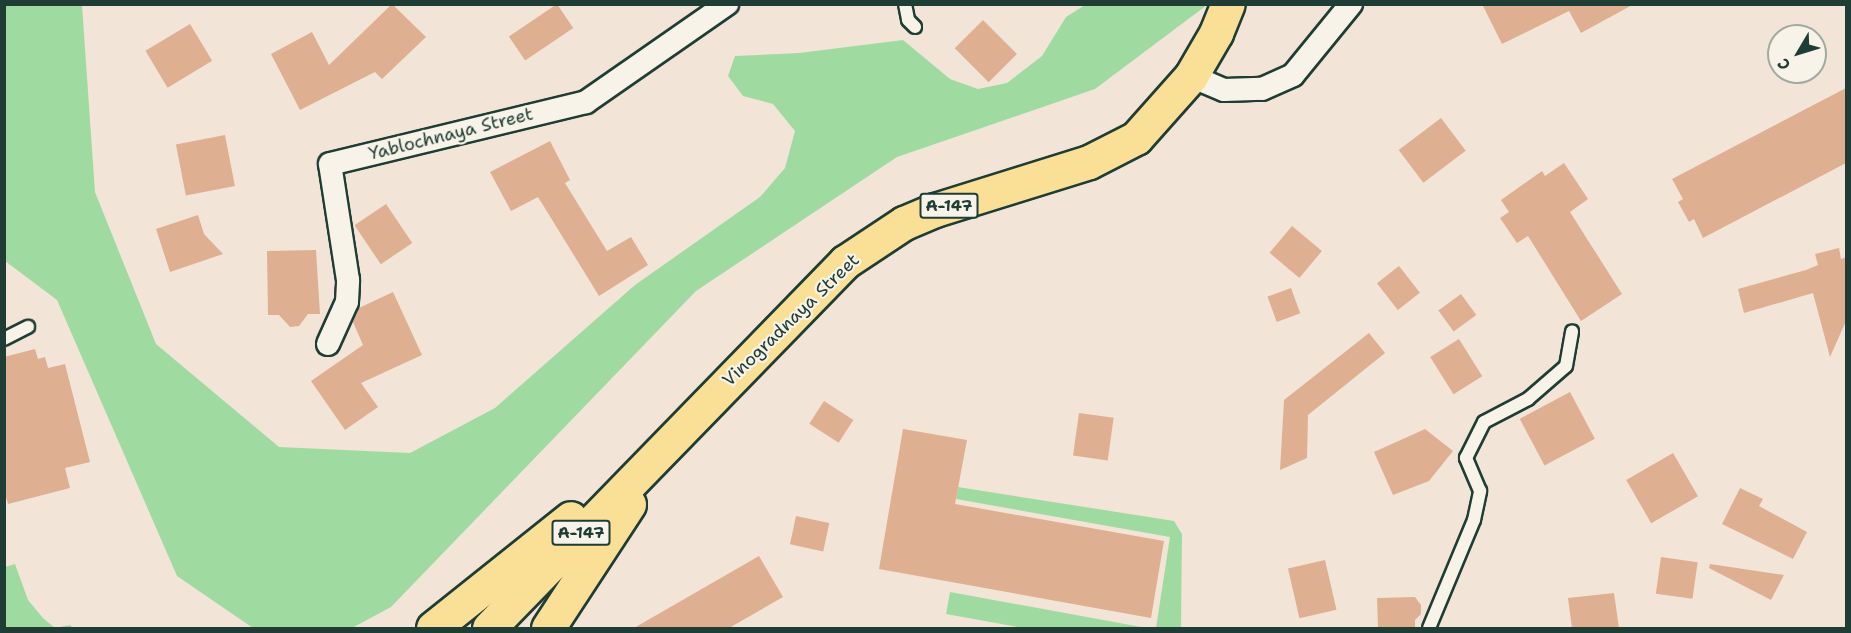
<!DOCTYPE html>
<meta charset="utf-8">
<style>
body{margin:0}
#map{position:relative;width:1851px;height:633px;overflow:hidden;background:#f2e5d7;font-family:"Shantell Sans",sans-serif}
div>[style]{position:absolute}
.green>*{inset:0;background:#9fdba1}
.building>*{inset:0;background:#dfaf91;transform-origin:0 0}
.roads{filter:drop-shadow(2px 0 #1f3d34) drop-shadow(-2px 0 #1f3d34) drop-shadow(0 2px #1f3d34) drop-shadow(0 -2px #1f3d34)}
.lane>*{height:12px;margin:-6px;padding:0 6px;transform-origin:6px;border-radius:6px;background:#f7f3e8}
.street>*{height:22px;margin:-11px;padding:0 11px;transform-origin:11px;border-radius:11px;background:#f7f3e8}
.primary>*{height:33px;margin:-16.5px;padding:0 16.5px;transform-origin:16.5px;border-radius:16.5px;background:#fadf96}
span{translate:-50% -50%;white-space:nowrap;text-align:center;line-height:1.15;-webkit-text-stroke:4.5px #f7f3e8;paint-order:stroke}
.shield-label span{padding:2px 4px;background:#f7f3e8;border:2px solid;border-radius:4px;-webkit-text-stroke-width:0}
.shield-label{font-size:16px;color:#1f3d34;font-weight:700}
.street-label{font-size:18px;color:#1f3d34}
.frame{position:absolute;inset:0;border:6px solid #1f3d34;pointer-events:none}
.north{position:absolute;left:1767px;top:24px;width:60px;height:60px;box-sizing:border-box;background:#f7f3e8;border:2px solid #a1aaa0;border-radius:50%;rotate:232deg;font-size:16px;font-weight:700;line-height:24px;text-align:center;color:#1f3d34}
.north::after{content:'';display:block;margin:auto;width:21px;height:27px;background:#1f3d34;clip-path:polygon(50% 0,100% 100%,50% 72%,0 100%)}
</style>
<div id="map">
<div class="green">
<i style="clip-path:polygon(4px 5px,82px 5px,95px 192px,156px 344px,279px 447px,410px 453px,495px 408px,635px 285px,760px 197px,785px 168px,795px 131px,773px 104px,743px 96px,728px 76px,735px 56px,799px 53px,903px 40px,950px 79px,978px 89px,1007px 83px,1042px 56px,1066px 17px,1085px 5px,1207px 5px,1095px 89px,897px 157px,696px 291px,391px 607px,352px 628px,253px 628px,177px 576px,57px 300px,5px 261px)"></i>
<i style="clip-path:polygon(958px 487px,1174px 521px,1182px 534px,1181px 628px,1156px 628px,1170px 537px,956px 499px)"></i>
<i style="clip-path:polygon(15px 564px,28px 600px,43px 618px,55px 628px,70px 625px,73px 628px,5px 628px,5px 567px)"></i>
<i style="clip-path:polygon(950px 592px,1147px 628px,1023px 628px,946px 614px)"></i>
</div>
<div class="building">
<i style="clip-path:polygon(392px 4px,426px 37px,382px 79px,375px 72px,300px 110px,271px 54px,312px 32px,329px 65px)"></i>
<i style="left:557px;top:4px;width:29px;height:58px;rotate:56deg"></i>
<i style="clip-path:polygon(1482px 4px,1634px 4px,1581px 33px,1569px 11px,1502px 44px)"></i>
<i style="left:983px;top:20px;width:48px;height:40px;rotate:45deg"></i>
<i style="left:190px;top:24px;width:43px;height:52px;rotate:59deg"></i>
<i style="clip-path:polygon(1846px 88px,1846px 163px,1703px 238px,1694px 219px,1689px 222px,1678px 202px,1683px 199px,1672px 179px)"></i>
<i style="left:1441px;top:118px;width:41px;height:53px;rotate:53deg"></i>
<i style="left:225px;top:135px;width:52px;height:50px;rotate:79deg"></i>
<i style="clip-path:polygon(550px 141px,570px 180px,565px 183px,607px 251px,631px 237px,648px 265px,599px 296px,538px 197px,511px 211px,490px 172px)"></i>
<i style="clip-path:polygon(1564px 163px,1588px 199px,1570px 212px,1622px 294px,1581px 321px,1528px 236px,1517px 243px,1500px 218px,1509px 212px,1501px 200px,1542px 171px,1545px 176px)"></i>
<i style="left:386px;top:204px;width:47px;height:38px;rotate:56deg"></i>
<i style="clip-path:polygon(198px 215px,204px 234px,223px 254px,170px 272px,156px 229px)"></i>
<i style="left:1292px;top:226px;width:39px;height:35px;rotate:40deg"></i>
<i style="clip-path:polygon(1839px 248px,1841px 259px,1846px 257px,1846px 321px,1830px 357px,1813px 293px,1744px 313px,1738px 289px,1806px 270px,1818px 265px,1815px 254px)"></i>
<i style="clip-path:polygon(316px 250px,320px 314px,308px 314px,299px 326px,290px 327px,279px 315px,268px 315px,267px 251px)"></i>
<i style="left:1399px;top:266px;width:34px;height:28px;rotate:52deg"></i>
<i style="left:1291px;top:288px;width:27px;height:25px;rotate:70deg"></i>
<i style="clip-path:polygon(393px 292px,422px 355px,361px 383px,378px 407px,345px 430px,311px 381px,363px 345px,353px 322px,359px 308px)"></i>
<i style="left:1461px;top:294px;width:26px;height:28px;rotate:54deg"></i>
<i style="clip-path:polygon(1369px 333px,1385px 353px,1308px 415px,1307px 458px,1280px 470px,1284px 400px)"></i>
<i style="left:1459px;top:339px;width:44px;height:34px;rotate:58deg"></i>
<i style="clip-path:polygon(35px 349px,38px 359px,45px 357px,48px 368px,65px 364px,90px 462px,65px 468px,70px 488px,8px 504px,4px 490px,4px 357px)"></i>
<i style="left:1570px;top:392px;width:53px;height:57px;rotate:62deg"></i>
<i style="left:824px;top:401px;width:35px;height:27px;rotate:33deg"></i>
<i style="left:1079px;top:413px;width:35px;height:43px;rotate:8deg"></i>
<i style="clip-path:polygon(903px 429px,967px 440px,955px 504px,1164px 541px,1151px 618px,879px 569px)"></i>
<i style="clip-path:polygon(1425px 429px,1453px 451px,1429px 481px,1393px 495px,1374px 452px)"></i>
<i style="left:1673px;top:453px;width:50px;height:54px;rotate:60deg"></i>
<i style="clip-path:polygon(1740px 488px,1763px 499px,1759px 506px,1807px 532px,1793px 559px,1722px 524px)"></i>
<i style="left:796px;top:516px;width:34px;height:29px;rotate:12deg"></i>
<i style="clip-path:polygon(759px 556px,783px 597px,729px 628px,634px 628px)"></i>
<i style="left:1661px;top:557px;width:37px;height:37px;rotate:8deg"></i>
<i style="left:1325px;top:560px;width:51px;height:38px;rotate:77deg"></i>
<i style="clip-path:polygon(1710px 564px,1784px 575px,1771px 600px,1709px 568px)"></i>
<i style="clip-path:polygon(1614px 593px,1619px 628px,1572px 628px,1568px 598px)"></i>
<i style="clip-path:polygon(1415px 597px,1421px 605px,1421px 614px,1415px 620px,1415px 628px,1378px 628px,1377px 598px)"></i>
</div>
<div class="roads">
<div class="lane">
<i style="left:905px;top:4px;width:16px;rotate:79deg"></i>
<i style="left:908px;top:20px;width:10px;rotate:45deg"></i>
<i style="left:4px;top:339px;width:27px;rotate:-27deg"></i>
<i style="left:1429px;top:628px;width:117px;rotate:-67.4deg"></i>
<i style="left:1474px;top:520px;width:30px;rotate:-78deg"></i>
<i style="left:1480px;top:491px;width:36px;rotate:-113deg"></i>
<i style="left:1466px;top:458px;width:40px;rotate:-63.4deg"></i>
<i style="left:1484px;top:422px;width:50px;rotate:-27.6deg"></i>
<i style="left:1528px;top:399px;width:50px;rotate:-41deg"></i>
<i style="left:1566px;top:366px;width:35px;rotate:-80deg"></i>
</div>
<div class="street">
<i style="left:1191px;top:76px;width:36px;rotate:23deg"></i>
<i style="left:1224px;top:90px;width:38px;rotate:-2deg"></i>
<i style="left:1262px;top:89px;width:34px;rotate:-24deg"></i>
<i style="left:1293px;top:75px;width:92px;rotate:-50.8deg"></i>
<i style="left:328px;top:344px;width:46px;rotate:-65.7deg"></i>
<i style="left:347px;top:302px;width:22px;rotate:-87deg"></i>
<i style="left:348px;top:280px;width:117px;rotate:-98.8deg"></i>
<i style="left:330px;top:164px;width:263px;rotate:-13.6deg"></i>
<i style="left:586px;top:102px;width:172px;rotate:-34.8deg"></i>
</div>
<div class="primary">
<i style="left:433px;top:628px;width:176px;rotate:-38.6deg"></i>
<i style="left:489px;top:628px;width:511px;rotate:-45.79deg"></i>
<i style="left:845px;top:262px;width:71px;rotate:-33.5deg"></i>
<i style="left:904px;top:223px;width:34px;rotate:-23deg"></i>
<i style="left:935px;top:210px;width:161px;rotate:-17.3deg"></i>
<i style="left:1089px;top:162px;width:53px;rotate:-27.1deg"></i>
<i style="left:1136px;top:138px;width:83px;rotate:-48.4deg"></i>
<i style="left:1191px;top:76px;width:50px;rotate:-59.8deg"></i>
<i style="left:1216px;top:33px;width:31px;rotate:-68deg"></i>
<i style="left:548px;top:628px;width:148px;rotate:-56.8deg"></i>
</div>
</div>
<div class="shield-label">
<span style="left:949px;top:206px">А-147</span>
<span style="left:581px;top:533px">А-147</span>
</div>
<div class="street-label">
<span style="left:451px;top:134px;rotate:-14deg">Yablochnaya Street</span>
<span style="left:791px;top:320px;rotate:-44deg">Vinogradnaya Street</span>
</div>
<div class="frame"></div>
<div class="north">С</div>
</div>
